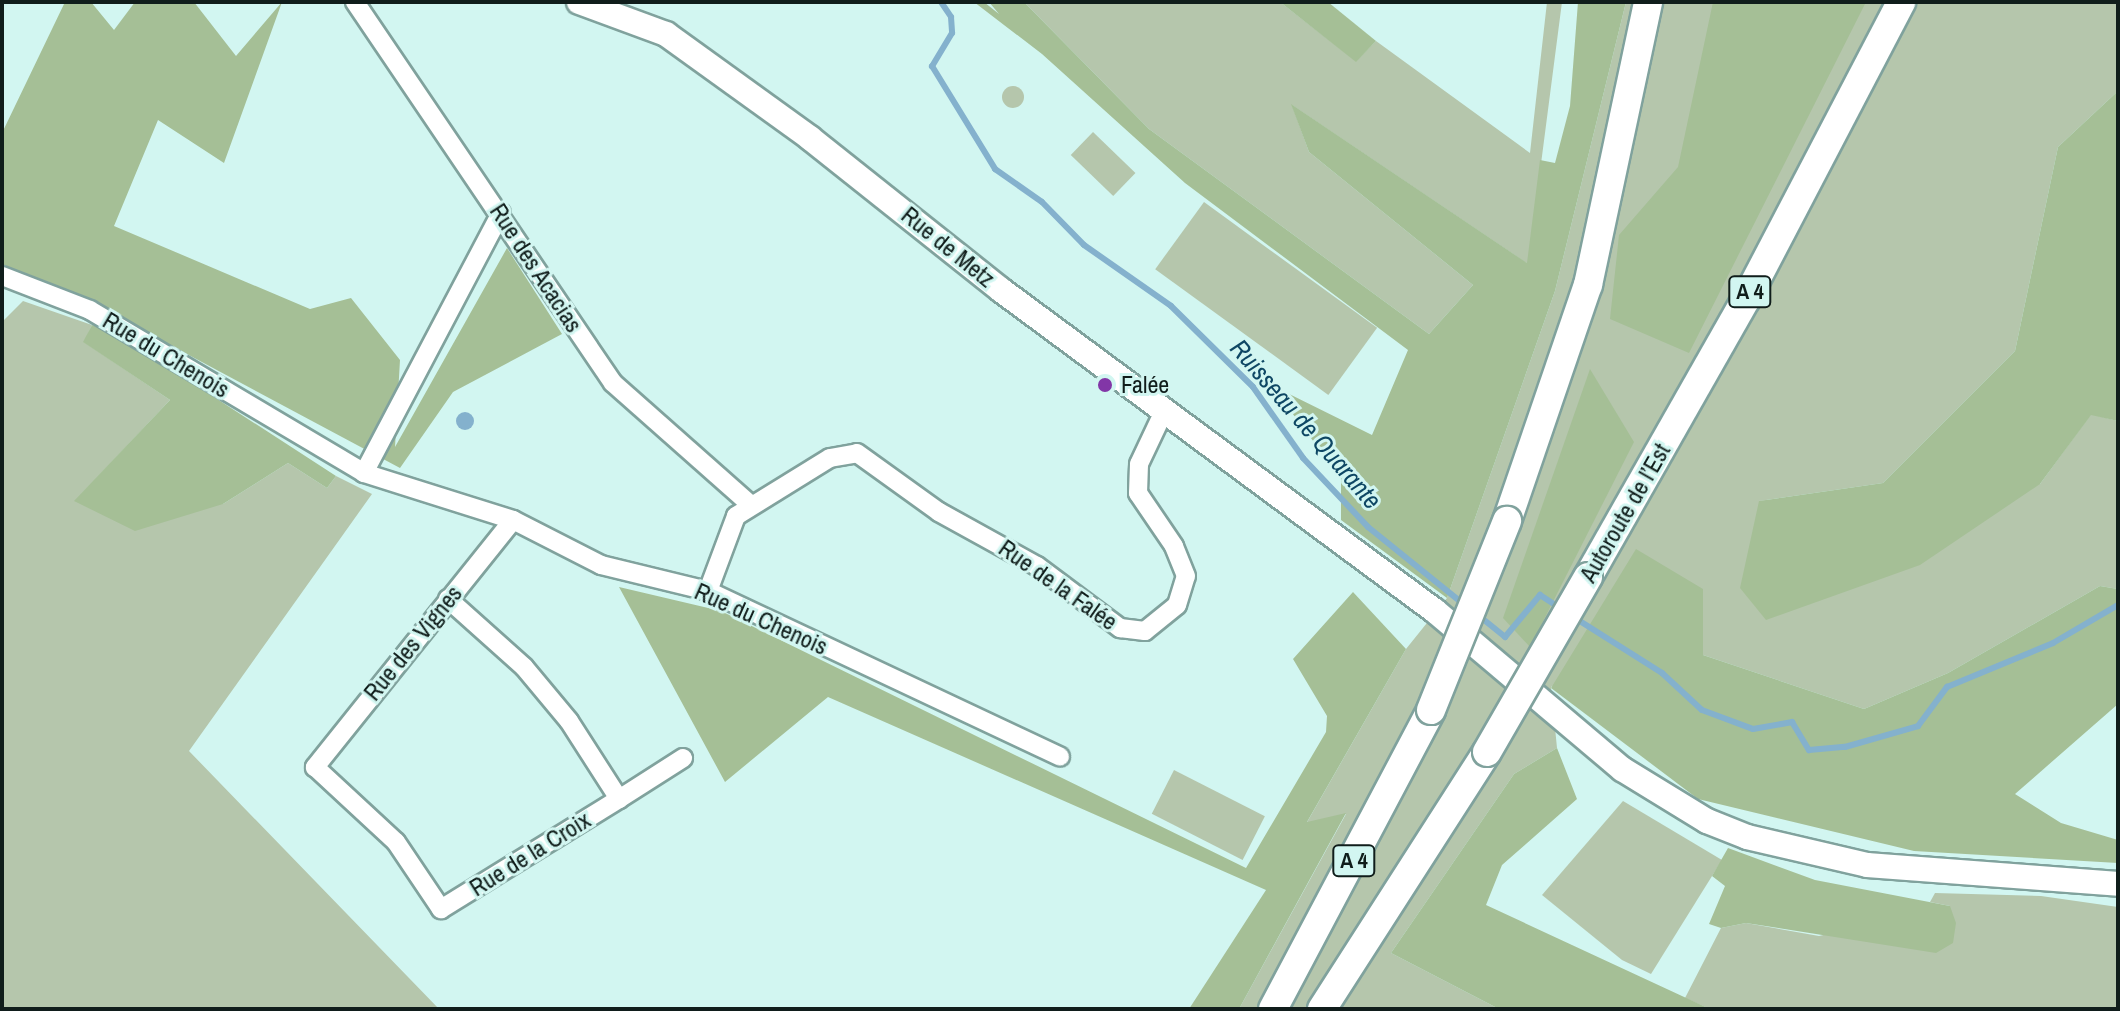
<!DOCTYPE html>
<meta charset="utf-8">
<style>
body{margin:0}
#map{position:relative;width:2120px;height:1011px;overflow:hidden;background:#d2f6f1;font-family:"Archivo Narrow",sans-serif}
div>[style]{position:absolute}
.green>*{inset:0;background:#b5c6ac;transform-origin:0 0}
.round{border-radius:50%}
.forest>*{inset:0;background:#a5bf96}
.water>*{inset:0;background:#84b1cd}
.stream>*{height:6px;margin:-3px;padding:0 3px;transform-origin:3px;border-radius:3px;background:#84b1cd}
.roads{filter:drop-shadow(2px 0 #80a29d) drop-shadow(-2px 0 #80a29d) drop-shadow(0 2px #80a29d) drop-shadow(0 -2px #80a29d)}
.minor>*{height:18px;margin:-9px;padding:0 9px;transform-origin:9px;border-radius:9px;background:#fff}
.major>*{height:24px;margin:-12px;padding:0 12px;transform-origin:12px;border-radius:12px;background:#fff}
.highway>*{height:28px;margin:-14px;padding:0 14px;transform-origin:14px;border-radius:14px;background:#fff}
.bridges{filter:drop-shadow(2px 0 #80a29d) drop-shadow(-2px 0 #80a29d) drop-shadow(0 2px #80a29d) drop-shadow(0 -2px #80a29d)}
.highway-bridge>*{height:28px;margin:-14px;padding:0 14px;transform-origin:14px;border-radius:14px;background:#fff}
.dots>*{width:22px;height:22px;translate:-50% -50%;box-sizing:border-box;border:4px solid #d2f6f1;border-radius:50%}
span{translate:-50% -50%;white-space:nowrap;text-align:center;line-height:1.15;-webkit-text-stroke:6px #d2f6f1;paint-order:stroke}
.shield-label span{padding:2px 6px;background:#d2f6f1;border:2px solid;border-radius:6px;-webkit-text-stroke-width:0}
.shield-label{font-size:22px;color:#101d1b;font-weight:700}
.street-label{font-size:24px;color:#101d1b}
.poi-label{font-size:24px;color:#101d1b}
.left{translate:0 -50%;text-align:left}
.water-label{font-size:26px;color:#0e4764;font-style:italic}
.frame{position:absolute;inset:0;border:4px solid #101d1b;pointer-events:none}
</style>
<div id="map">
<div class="green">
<i style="clip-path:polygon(1024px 2px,1280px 2px,1356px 61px,1376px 41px,1530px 153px,1547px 2px,1562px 2px,1528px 264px,1292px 105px,1309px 152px,1473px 285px,1429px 334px,1149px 129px)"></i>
<i style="clip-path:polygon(1626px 2px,2118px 2px,2118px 91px,2058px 147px,2015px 351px,1883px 483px,1759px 501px,2040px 484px,2091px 414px,2118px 421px,2118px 589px,2100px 586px,1948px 673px,1864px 709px,1703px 655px,1703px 589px,1551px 687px,1557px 748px,1514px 774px,1391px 953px,1499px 1009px,1239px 1009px,1346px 814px,1306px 824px,1406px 649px,1447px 598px,1555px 291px)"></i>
<i class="round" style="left:1002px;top:86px;width:22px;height:22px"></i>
<i style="left:1093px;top:132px;width:59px;height:32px;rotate:44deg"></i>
<i style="left:1204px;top:202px;width:214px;height:83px;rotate:36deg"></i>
<i style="clip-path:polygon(23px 301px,92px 325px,84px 342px,170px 400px,75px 501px,223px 504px,288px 463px,327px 488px,336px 476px,372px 494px,189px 751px,439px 1009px,2px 1009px,2px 322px)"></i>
<i style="left:1174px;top:770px;width:102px;height:49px;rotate:27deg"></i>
<i style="clip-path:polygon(1623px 801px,1722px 860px,1651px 974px,1622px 960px,1542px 895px)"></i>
<i style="clip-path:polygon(1935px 893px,2041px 896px,2118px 907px,2118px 1009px,1710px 1009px,1685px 998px,1721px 928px,1746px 923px,1819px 936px,1950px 906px,1930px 902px)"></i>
</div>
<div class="forest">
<i style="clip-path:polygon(65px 2px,91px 2px,114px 30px,135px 2px,194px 2px,236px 56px,282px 2px,224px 163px,158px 120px,114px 226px,310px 309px,351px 298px,400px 360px,395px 447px,507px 248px,562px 334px,453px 392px,400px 468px,114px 315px,2px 264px,2px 133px)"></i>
<i style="clip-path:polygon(974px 2px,984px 2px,999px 14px,989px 2px,1024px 2px,1149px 129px,1429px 334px,1473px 285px,1309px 152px,1291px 104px,1527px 263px,1540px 160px,1555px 163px,1570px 106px,1578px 2px,1626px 2px,1555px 291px,1447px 598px,1341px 520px,1341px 478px,1271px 385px,1372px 435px,1408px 350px,1185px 183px,1042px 54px)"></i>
<i style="clip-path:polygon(1280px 2px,1328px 2px,1376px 41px,1356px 62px)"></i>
<i style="clip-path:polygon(1713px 2px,1866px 2px,1689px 353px,1610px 319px,1619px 235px,1678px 167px)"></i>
<i style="clip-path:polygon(2118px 91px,2118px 421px,2091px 415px,2040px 484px,1920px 565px,1766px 620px,1740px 588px,1759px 501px,1883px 483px,2015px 351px,2058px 147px)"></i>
<i style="clip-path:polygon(92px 325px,117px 334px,336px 476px,327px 488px,288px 463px,223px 504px,135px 531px,74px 501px,170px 400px,83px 342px)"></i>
<i style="clip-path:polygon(1590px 369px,1634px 442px,1530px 647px,1503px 618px)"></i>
<i style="clip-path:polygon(1636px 549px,1703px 589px,1703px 655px,1864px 709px,1948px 673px,2100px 586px,2118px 589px,2118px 704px,2015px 794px,2061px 823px,2118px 840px,2118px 863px,1914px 851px,1698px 799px,1551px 688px)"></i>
<i style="clip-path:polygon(619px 587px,721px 611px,1246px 868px,1326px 732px,1327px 716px,1293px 659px,1353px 592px,1406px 649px,1307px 822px,1346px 813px,1239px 1009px,1189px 1009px,1266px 890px,828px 697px,725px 782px)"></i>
<i style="clip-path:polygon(1557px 748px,1577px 799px,1502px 865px,1486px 905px,1710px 1009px,1499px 1009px,1391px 953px,1514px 774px)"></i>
<i style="clip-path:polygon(1728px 848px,1815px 880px,1950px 906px,1956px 923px,1953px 943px,1936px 953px,1746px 923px,1721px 928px,1709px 924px,1725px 886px,1712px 876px)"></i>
</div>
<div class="water">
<i class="round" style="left:456px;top:412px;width:18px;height:18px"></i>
</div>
<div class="stream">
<i style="left:941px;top:2px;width:18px;rotate:56deg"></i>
<i style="left:951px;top:17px;width:16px;rotate:86deg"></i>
<i style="left:952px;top:33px;width:39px;rotate:121deg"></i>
<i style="left:932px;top:66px;width:121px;rotate:58.5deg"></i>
<i style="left:995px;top:169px;width:57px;rotate:35.1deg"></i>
<i style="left:1042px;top:202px;width:60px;rotate:45.7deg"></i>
<i style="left:1084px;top:245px;width:106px;rotate:35deg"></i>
<i style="left:1171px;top:306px;width:115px;rotate:44.6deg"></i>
<i style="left:1253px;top:387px;width:87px;rotate:54.8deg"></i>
<i style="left:1303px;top:458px;width:95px;rotate:46.7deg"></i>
<i style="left:1368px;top:527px;width:126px;rotate:38.9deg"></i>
<i style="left:1478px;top:615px;width:35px;rotate:39deg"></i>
<i style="left:1505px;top:637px;width:55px;rotate:-50.2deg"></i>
<i style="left:1540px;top:595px;width:27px;rotate:33deg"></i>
<i style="left:1575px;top:618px;width:103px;rotate:32.3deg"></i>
<i style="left:1662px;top:673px;width:54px;rotate:42.8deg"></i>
<i style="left:1702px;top:710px;width:54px;rotate:20.4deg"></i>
<i style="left:1753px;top:729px;width:40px;rotate:-10deg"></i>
<i style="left:1792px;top:722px;width:33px;rotate:59deg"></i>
<i style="left:1809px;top:750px;width:36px;rotate:-5deg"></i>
<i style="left:1845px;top:747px;width:76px;rotate:-16deg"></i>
<i style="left:1918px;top:726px;width:49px;rotate:-53.4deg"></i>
<i style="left:1947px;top:687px;width:115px;rotate:-22.5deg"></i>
<i style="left:2053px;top:643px;width:75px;rotate:-30.3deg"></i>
</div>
<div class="roads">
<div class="minor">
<i style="left:355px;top:2px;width:460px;rotate:55.9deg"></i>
<i style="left:613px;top:383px;width:183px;rotate:41.5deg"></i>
<i style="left:501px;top:213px;width:294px;rotate:117.8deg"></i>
<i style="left:364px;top:473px;width:156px;rotate:17.5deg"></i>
<i style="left:513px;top:520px;width:99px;rotate:27.1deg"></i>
<i style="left:601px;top:565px;width:110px;rotate:13.7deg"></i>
<i style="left:708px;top:591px;width:389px;rotate:25.2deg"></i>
<i style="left:2px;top:276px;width:94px;rotate:21.1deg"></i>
<i style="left:90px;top:310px;width:319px;rotate:30.7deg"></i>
<i style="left:513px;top:520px;width:317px;rotate:128.7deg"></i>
<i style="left:315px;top:767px;width:110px;rotate:42.8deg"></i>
<i style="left:396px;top:842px;width:81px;rotate:56.1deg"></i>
<i style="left:441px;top:909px;width:209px;rotate:-31.7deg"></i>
<i style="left:708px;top:591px;width:80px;rotate:-69.5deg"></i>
<i style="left:736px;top:516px;width:110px;rotate:-31.7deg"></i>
<i style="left:830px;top:458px;width:27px;rotate:-10deg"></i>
<i style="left:857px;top:453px;width:101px;rotate:35.7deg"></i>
<i style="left:939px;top:512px;width:112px;rotate:28.9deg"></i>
<i style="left:1037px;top:566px;width:104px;rotate:36.8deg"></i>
<i style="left:1120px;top:628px;width:25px;rotate:7deg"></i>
<i style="left:1145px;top:631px;width:41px;rotate:-39.1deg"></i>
<i style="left:1177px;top:605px;width:30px;rotate:-73deg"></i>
<i style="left:1186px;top:576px;width:32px;rotate:-112deg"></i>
<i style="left:1174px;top:546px;width:64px;rotate:-124.2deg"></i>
<i style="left:1138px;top:493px;width:29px;rotate:-88deg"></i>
<i style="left:1139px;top:464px;width:61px;rotate:-64.7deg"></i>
<i style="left:448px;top:599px;width:102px;rotate:41.8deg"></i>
<i style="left:524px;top:667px;width:70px;rotate:50.2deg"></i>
<i style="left:569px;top:721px;width:93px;rotate:57.3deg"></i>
<i style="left:619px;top:799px;width:76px;rotate:-32.6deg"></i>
</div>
<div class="major">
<i style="left:579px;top:2px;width:93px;rotate:20.2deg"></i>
<i style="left:666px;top:34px;width:178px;rotate:35.8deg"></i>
<i style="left:810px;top:138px;width:244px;rotate:38.5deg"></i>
<i style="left:1001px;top:290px;width:540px;rotate:36.49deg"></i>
<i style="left:1435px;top:611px;width:245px;rotate:40.2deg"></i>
<i style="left:1622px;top:769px;width:100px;rotate:31.5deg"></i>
<i style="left:1707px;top:821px;width:43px;rotate:21.8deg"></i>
<i style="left:1747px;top:837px;width:123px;rotate:13.1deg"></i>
<i style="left:1867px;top:865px;width:252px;rotate:4.3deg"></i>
</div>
<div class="highway">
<i style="left:1507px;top:521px;width:250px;rotate:-71.1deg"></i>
<i style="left:1588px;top:285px;width:289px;rotate:-78deg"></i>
<i style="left:1588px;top:577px;width:320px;rotate:-60.4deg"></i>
<i style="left:1746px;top:299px;width:335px;rotate:-62.4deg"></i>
<i style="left:1273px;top:1009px;width:338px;rotate:-62.1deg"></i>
<i style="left:1322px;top:1009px;width:305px;rotate:-57.3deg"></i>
</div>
</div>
<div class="bridges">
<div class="highway-bridge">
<i style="left:1431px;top:710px;width:204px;rotate:-68.1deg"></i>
<i style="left:1487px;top:752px;width:202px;rotate:-60deg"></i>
</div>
</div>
<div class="dots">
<i style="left:1105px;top:385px;background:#8236a7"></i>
</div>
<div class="shield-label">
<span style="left:1750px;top:292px">A 4</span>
<span style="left:1354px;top:861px">A 4</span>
</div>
<div class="street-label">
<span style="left:948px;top:247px;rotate:39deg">Rue de Metz</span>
<span style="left:536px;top:268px;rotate:57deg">Rue des Acacias</span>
<span style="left:166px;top:355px;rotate:31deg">Rue du Chenois</span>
<span style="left:1625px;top:513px;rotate:-60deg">Autoroute de l’Est</span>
<span style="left:1058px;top:585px;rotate:35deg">Rue de la Falée</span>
<span style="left:761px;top:619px;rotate:24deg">Rue du Chenois</span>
<span style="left:413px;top:643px;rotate:-51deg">Rue des Vignes</span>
<span style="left:530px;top:854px;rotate:-32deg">Rue de la Croix</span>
</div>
<div class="poi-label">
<span class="left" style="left:1121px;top:385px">Falée</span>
</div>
<div class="water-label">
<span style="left:1306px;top:424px;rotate:49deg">Ruisseau de Quarante</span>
</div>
<div class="frame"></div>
</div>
